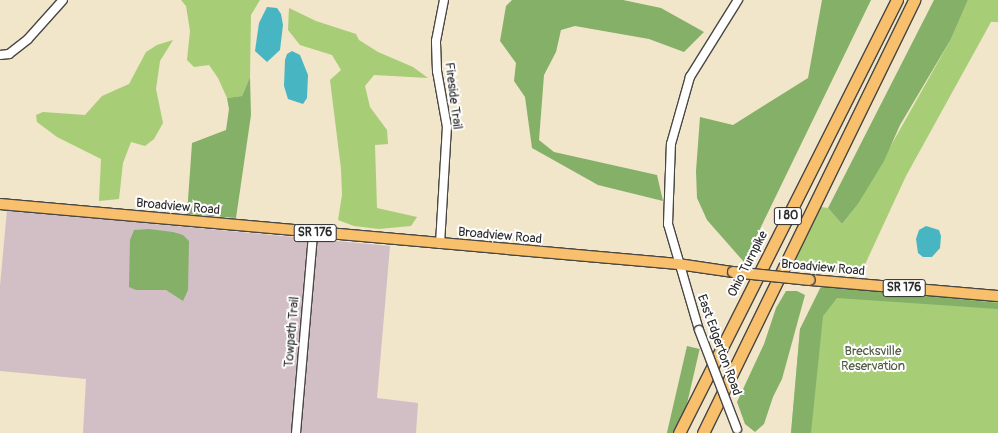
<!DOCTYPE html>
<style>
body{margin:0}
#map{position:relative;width:998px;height:433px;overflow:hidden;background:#f1e5ca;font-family:Pangolin,sans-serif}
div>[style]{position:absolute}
.industrial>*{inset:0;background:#d2bec5}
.green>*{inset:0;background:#a7cd77}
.forest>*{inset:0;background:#85b068;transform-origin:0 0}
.water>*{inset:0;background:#47b5c2}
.roads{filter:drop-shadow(1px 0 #494743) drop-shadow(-1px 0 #494743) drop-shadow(0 1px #494743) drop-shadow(0 -1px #494743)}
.minor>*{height:8px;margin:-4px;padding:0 4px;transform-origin:4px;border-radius:4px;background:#fff}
.major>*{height:10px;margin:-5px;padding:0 5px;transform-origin:5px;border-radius:5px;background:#f8bf6c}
.highway>*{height:11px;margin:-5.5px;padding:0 5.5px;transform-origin:5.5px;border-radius:5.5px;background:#f8bf6c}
.bridges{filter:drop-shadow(1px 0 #494743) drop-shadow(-1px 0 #494743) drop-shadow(0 1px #494743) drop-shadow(0 -1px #494743)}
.minor-bridge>*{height:8px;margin:-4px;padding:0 4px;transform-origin:4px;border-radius:4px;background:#fff}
.major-bridge>*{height:10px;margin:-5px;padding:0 5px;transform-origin:5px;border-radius:5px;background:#f8bf6c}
span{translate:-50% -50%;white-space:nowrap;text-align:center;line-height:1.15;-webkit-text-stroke:4px #fff;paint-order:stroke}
.shield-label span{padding:1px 3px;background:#fff;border:1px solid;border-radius:3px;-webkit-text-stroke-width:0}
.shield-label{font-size:12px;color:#2b2b2b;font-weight:700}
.street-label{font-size:13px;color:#2b2b2b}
.park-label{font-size:13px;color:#505c42}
</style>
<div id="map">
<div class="industrial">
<i style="clip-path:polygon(7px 210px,390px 246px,377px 398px,418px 403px,416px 433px,83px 433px,86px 379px,0 371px,0 286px)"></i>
</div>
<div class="green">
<i style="clip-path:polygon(181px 0,260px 0,251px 15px,250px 77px,242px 96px,227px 98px,218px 78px,209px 65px,194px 67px,187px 60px,190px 31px,186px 6px)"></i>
<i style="clip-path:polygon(968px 0,998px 0,998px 22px,991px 22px,906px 176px,861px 273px,792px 266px,821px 207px,828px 208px,842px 224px,858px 204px,951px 39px)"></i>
<i style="clip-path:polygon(289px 8px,316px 21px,356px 34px,359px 40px,378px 52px,413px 67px,428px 78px,374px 75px,365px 86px,370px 107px,387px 130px,388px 144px,375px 145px,377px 208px,417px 217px,411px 226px,379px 229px,354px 226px,338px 220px,342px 195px,341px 169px,330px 80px,341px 70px,332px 55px,300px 45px,288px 30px)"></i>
<i style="clip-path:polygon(173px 40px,160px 61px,156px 89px,163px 123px,154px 139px,145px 146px,131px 142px,123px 163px,119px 199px,99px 201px,101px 159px,57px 137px,37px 122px,36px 115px,43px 112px,85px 115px,102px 96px,129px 84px,146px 52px,157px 45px)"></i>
<i style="clip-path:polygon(824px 280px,998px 296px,998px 433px,791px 433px,800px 329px)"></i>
</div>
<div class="forest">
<i style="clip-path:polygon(512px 0,623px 0,661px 8px,704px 32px,684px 52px,649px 39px,575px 26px,561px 30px,556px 52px,544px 75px,539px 140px,554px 152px,657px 175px,663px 201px,598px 185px,532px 148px,525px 97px,514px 81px,516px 63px,500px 41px,506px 6px)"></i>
<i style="clip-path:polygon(822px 0,871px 0,744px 262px,707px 220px,697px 198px,696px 171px,700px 117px,733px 125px,808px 78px)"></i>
<i style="clip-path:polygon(934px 0,968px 0,951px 39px,900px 125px,884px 161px,858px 204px,842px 224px,828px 208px)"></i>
<i style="clip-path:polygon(250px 77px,251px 115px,236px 218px,187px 214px,192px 143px,226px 130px,229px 109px,227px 98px,242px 96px)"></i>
<i style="clip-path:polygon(149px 229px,173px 232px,183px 235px,189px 241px,188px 290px,183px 301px,166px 290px,136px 290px,129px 287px,130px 240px,134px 230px)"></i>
<i style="clip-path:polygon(822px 285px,998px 303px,998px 309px,837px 298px,823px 316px,811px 433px,791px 433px,800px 329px)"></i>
<i style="clip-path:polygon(786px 291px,797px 291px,805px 295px,782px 379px,773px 397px,764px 424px,755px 432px,745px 424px,737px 402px,764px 344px,776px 308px)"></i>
<i style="left:687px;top:346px;width:13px;height:97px;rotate:13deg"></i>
</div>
<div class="water">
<i style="clip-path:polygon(267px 7px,277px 8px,281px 14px,283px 25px,280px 50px,267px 62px,255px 51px,259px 23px)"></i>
<i style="clip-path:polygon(292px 51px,300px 55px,308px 75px,307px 98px,303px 104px,288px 99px,284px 86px,285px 60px,287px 54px)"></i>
<i style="clip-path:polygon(926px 226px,939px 230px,941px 236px,940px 248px,932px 257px,923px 257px,918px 253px,916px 239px,919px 230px)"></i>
</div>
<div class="roads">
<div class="minor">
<i style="left:0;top:55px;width:9px;rotate:-6deg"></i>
<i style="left:9px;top:54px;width:24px;rotate:-38deg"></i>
<i style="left:28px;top:39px;width:52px;rotate:-48.1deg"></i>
<i style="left:440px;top:244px;width:117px;rotate:-86.6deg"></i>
<i style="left:447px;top:127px;width:57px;rotate:-100.1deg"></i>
<i style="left:437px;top:71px;width:30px;rotate:-92deg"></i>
<i style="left:436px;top:41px;width:42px;rotate:-79deg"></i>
<i style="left:699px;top:330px;width:110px;rotate:-106.3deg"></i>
<i style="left:668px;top:224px;width:80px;rotate:-87.9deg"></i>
<i style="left:671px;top:144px;width:70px;rotate:-74.2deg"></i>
<i style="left:690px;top:77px;width:91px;rotate:-58.1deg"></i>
<i style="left:296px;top:433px;width:201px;rotate:-85.1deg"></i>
</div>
<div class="major">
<i style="left:0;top:204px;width:681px;rotate:5.06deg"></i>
<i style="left:678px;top:264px;width:56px;rotate:8.3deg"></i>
<i style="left:810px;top:280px;width:189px;rotate:4.9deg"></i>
</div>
<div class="highway">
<i style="left:679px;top:433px;width:485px;rotate:-63.3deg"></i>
<i style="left:703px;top:433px;width:482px;rotate:-64deg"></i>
</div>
</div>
<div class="bridges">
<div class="minor-bridge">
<i style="left:699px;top:330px;width:106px;rotate:69deg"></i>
</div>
<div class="major-bridge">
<i style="left:733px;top:272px;width:77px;rotate:5.9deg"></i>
</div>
</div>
<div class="shield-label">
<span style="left:788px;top:216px">I 80</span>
<span style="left:315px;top:233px">SR 176</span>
<span style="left:904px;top:288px">SR 176</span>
</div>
<div class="street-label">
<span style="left:453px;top:96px;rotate:83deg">Fireside Trail</span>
<span style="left:178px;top:207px;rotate:5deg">Broadview Road</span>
<span style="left:500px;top:236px;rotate:5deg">Broadview Road</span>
<span style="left:748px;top:264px;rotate:-63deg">Ohio Turnpike</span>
<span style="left:823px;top:268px;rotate:5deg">Broadview Road</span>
<span style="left:292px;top:332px;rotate:-85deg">Towpath Trail</span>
<span style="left:719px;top:345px;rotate:70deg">East Edgerton Road</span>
</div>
<div class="park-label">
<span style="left:873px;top:359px">Brecksville<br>Reservation</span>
</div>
</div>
